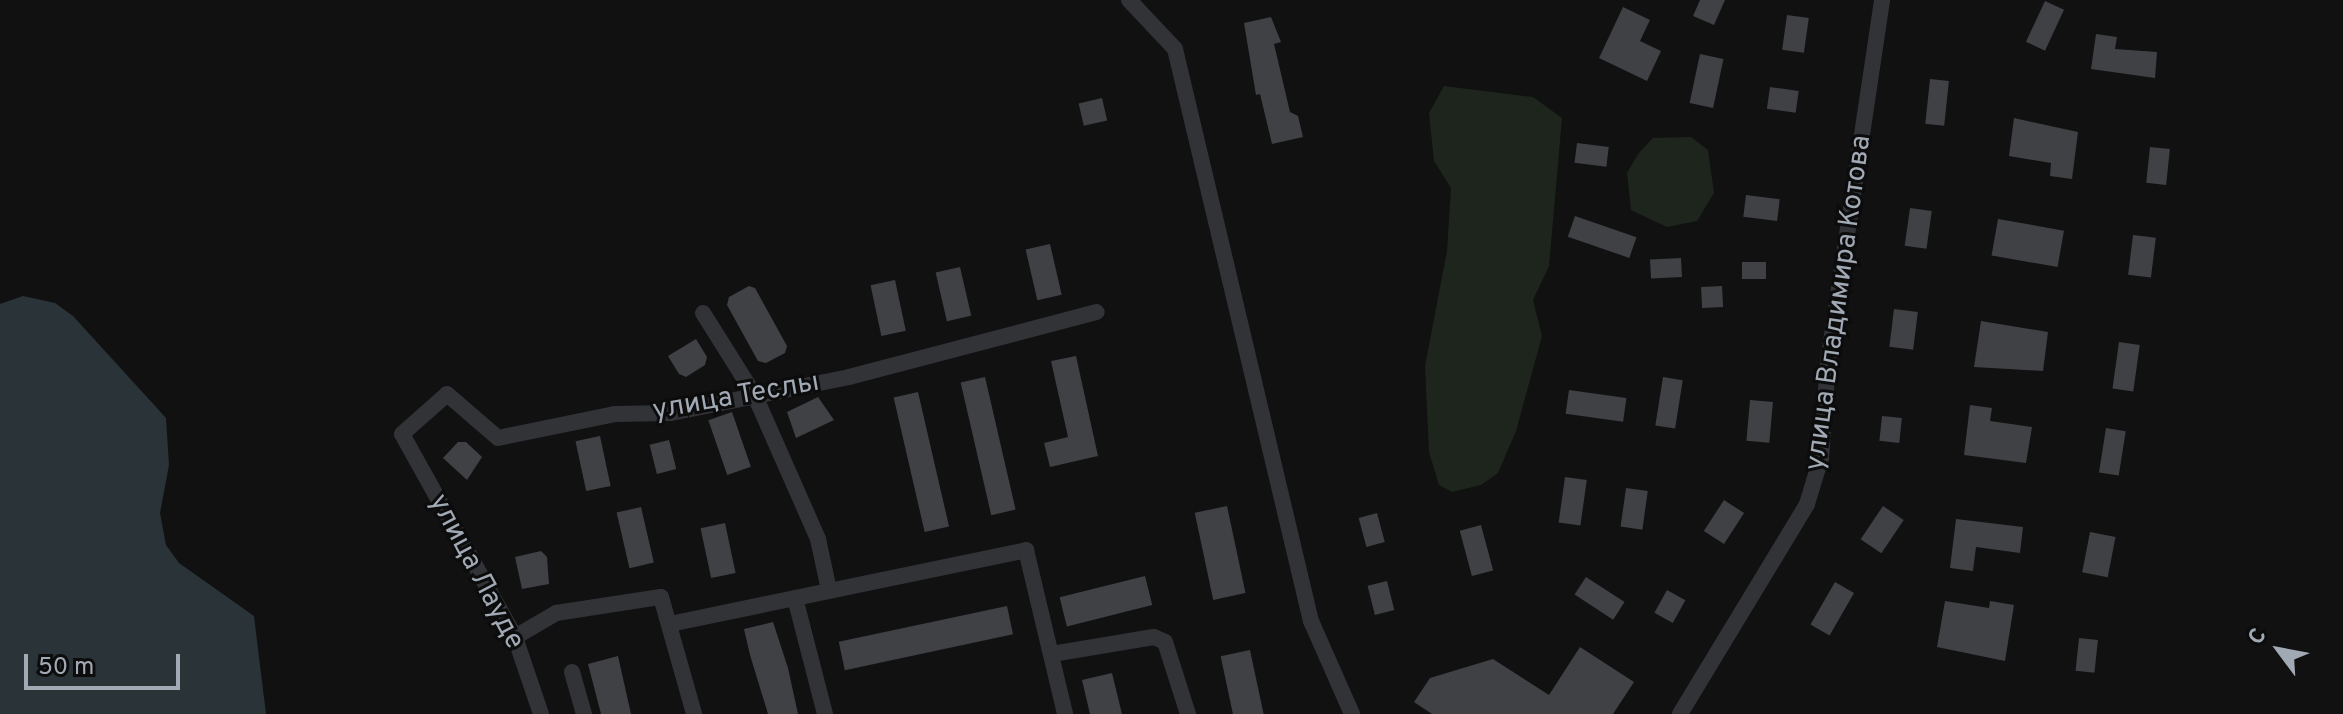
<!DOCTYPE html>
<meta charset="utf-8">
<style>
body{margin:0}
#map{position:relative;width:2343px;height:714px;overflow:hidden;background:#111112;font-family:Overpass,sans-serif}
div>[style]{position:absolute}
.green>*{inset:0;background:#1d251d}
.water>*{inset:0;background:#293338}
.building>*{inset:0;background:#3f4145;transform-origin:0 0}
.street>*{height:16px;margin:-8px;padding:0 8px;transform-origin:8px;border-radius:8px;background:#313337}
span{translate:-50% -50%;white-space:nowrap;text-align:center;line-height:1.15;-webkit-text-stroke:6px #0c0c0d;paint-order:stroke}
.street-label{font-size:28px;color:#a1a9b4}
.north{position:absolute;left:2239px;top:610px;width:80px;height:80px;-webkit-text-stroke:6px #0c0c0d;paint-order:stroke;rotate:302deg;font-size:22px;font-weight:700;line-height:32px;text-align:center;color:#a1a9b4}
.north::after{content:'';display:block;margin:auto;width:28px;height:36px;background:#a1a9b4;clip-path:polygon(50% 0,100% 100%,50% 72%,0 100%)}
.scale{position:absolute;left:24px;top:654px;width:156px;height:36px;box-sizing:border-box;border:4px solid #a1a9b4;border-top:0;padding-left:10px;font-size:24px;line-height:28px;white-space:nowrap;color:#a1a9b4;-webkit-text-stroke:6px #0c0c0d;paint-order:stroke}
</style>
<div id="map">
<div class="green">
<i style="clip-path:polygon(1444px 86px,1533px 97px,1562px 118px,1549px 266px,1533px 300px,1542px 336px,1516px 431px,1498px 473px,1481px 485px,1452px 492px,1439px 485px,1429px 452px,1425px 366px,1447px 251px,1451px 188px,1434px 161px,1429px 113px)"></i>
<i style="clip-path:polygon(1691px 137px,1708px 150px,1714px 193px,1697px 221px,1667px 227px,1631px 210px,1627px 173px,1638px 154px,1653px 138px)"></i>
</div>
<div class="water">
<i style="clip-path:polygon(23px 296px,55px 303px,73px 316px,166px 418px,169px 465px,160px 513px,166px 545px,179px 563px,254px 616px,266px 714px,0 714px,0 304px)"></i>
</div>
<div class="building">
<i style="clip-path:polygon(1700px 0,1725px 0,1714px 25px,1693px 16px)"></i>
<i style="left:2045px;top:1px;width:21px;height:45px;rotate:25deg"></i>
<i style="clip-path:polygon(1623px 7px,1650px 20px,1640px 41px,1661px 51px,1647px 81px,1599px 58px)"></i>
<i style="left:1787px;top:15px;width:22px;height:35px;rotate:8deg"></i>
<i style="clip-path:polygon(1271px 17px,1281px 42px,1274px 44px,1290px 112px,1298px 116px,1303px 137px,1272px 144px,1260px 94px,1256px 95px,1244px 23px)"></i>
<i style="clip-path:polygon(2096px 34px,2117px 37px,2115px 49px,2157px 52px,2155px 78px,2091px 69px)"></i>
<i style="left:1700px;top:54px;width:24px;height:50px;rotate:12deg"></i>
<i style="left:1930px;top:79px;width:19px;height:45px;rotate:6deg"></i>
<i style="left:1770px;top:87px;width:29px;height:22px;rotate:8deg"></i>
<i style="left:1102px;top:98px;width:23px;height:24px;rotate:77deg"></i>
<i style="clip-path:polygon(2014px 118px,2078px 132px,2072px 179px,2050px 176px,2051px 163px,2009px 156px)"></i>
<i style="left:1577px;top:143px;width:32px;height:20px;rotate:7deg"></i>
<i style="left:2150px;top:147px;width:20px;height:36px;rotate:6deg"></i>
<i style="left:1746px;top:195px;width:34px;height:22px;rotate:7deg"></i>
<i style="left:1910px;top:208px;width:22px;height:38px;rotate:8deg"></i>
<i style="left:1575px;top:216px;width:65px;height:22px;rotate:19deg"></i>
<i style="left:1998px;top:219px;width:67px;height:37px;rotate:10deg"></i>
<i style="left:2133px;top:235px;width:23px;height:40px;rotate:7deg"></i>
<i style="left:1050px;top:244px;width:52px;height:25px;rotate:77deg"></i>
<i style="left:1681px;top:258px;width:19px;height:31px;rotate:87deg"></i>
<i style="left:1766px;top:262px;width:17px;height:24px;rotate:90deg"></i>
<i style="left:960px;top:267px;width:50px;height:25px;rotate:77deg"></i>
<i style="left:895px;top:280px;width:52px;height:25px;rotate:78deg"></i>
<i style="clip-path:polygon(749px 286px,755px 288px,787px 346px,785px 353px,766px 363px,758px 361px,727px 305px,729px 297px)"></i>
<i style="left:1722px;top:286px;width:21px;height:21px;rotate:87deg"></i>
<i style="left:1894px;top:309px;width:24px;height:38px;rotate:7deg"></i>
<i style="clip-path:polygon(1981px 321px,2048px 332px,2043px 371px,1974px 367px)"></i>
<i style="clip-path:polygon(696px 339px,707px 357px,705px 365px,686px 377px,679px 374px,668px 356px)"></i>
<i style="left:2119px;top:342px;width:21px;height:47px;rotate:8deg"></i>
<i style="clip-path:polygon(1076px 356px,1098px 456px,1050px 467px,1044px 443px,1068px 437px,1051px 361px)"></i>
<i style="left:985px;top:377px;width:136px;height:25px;rotate:77deg"></i>
<i style="left:1663px;top:377px;width:20px;height:49px;rotate:9deg"></i>
<i style="left:1569px;top:390px;width:58px;height:24px;rotate:8deg"></i>
<i style="left:918px;top:392px;width:138px;height:25px;rotate:77deg"></i>
<i style="clip-path:polygon(818px 397px,834px 420px,796px 438px,787px 412px)"></i>
<i style="left:1750px;top:400px;width:23px;height:41px;rotate:5deg"></i>
<i style="clip-path:polygon(1970px 405px,1992px 408px,1990px 421px,2032px 427px,2026px 463px,1964px 455px)"></i>
<i style="left:732px;top:412px;width:58px;height:25px;rotate:71deg"></i>
<i style="left:1882px;top:416px;width:20px;height:25px;rotate:6deg"></i>
<i style="left:2106px;top:428px;width:20px;height:45px;rotate:9deg"></i>
<i style="left:600px;top:436px;width:51px;height:25px;rotate:78deg"></i>
<i style="left:669px;top:440px;width:30px;height:20px;rotate:76deg"></i>
<i style="clip-path:polygon(458px 442px,466px 442px,482px 457px,467px 480px,443px 458px)"></i>
<i style="left:1565px;top:477px;width:22px;height:46px;rotate:8deg"></i>
<i style="left:1626px;top:488px;width:22px;height:39px;rotate:8deg"></i>
<i style="left:1724px;top:500px;width:24px;height:37px;rotate:33deg"></i>
<i style="left:1227px;top:506px;width:89px;height:33px;rotate:78deg"></i>
<i style="left:1883px;top:506px;width:25px;height:40px;rotate:34deg"></i>
<i style="left:641px;top:507px;width:57px;height:25px;rotate:77deg"></i>
<i style="left:1377px;top:513px;width:30px;height:19px;rotate:75deg"></i>
<i style="clip-path:polygon(1956px 519px,2023px 527px,2020px 553px,1976px 547px,1973px 571px,1950px 568px)"></i>
<i style="left:725px;top:523px;width:51px;height:25px;rotate:78deg"></i>
<i style="left:1481px;top:525px;width:47px;height:22px;rotate:75deg"></i>
<i style="left:2090px;top:532px;width:26px;height:41px;rotate:11deg"></i>
<i style="clip-path:polygon(541px 551px,547px 557px,549px 584px,522px 589px,515px 557px)"></i>
<i style="left:1145px;top:576px;width:30px;height:88px;rotate:76deg"></i>
<i style="left:1586px;top:577px;width:46px;height:21px;rotate:33deg"></i>
<i style="left:1387px;top:581px;width:30px;height:20px;rotate:76deg"></i>
<i style="left:1835px;top:582px;width:22px;height:49px;rotate:30deg"></i>
<i style="left:1667px;top:590px;width:21px;height:26px;rotate:29deg"></i>
<i style="clip-path:polygon(1945px 601px,1989px 608px,1990px 601px,2014px 605px,2005px 661px,1937px 647px)"></i>
<i style="left:1007px;top:606px;width:29px;height:172px;rotate:78deg"></i>
<i style="clip-path:polygon(773px 622px,788px 668px,798px 714px,768px 714px,750px 655px,744px 629px)"></i>
<i style="left:2079px;top:638px;width:19px;height:33px;rotate:6deg"></i>
<i style="clip-path:polygon(1580px 647px,1634px 682px,1613px 714px,1432px 714px,1414px 702px,1430px 678px,1493px 659px,1549px 695px)"></i>
<i style="left:1250px;top:650px;width:66px;height:30px;rotate:78deg"></i>
<i style="clip-path:polygon(618px 656px,631px 714px,601px 714px,588px 664px)"></i>
<i style="clip-path:polygon(1112px 673px,1122px 714px,1090px 714px,1082px 680px)"></i>
</div>
<div class="street">
<i style="left:1129px;top:0;width:67px;rotate:46.8deg"></i>
<i style="left:1175px;top:49px;width:588px;rotate:76.63deg"></i>
<i style="left:1311px;top:621px;width:102px;rotate:66.2deg"></i>
<i style="left:703px;top:313px;width:98px;rotate:57.9deg"></i>
<i style="left:755px;top:396px;width:156px;rotate:66.2deg"></i>
<i style="left:818px;top:539px;width:52px;rotate:77.8deg"></i>
<i style="left:795px;top:598px;width:120px;rotate:75.5deg"></i>
<i style="left:670px;top:624px;width:364px;rotate:-11.7deg"></i>
<i style="left:1026px;top:550px;width:169px;rotate:76.6deg"></i>
<i style="left:515px;top:637px;width:48px;rotate:-30.3deg"></i>
<i style="left:556px;top:613px;width:106px;rotate:-8.7deg"></i>
<i style="left:661px;top:597px;width:122px;rotate:74.2deg"></i>
<i style="left:1052px;top:654px;width:103px;rotate:-9.5deg"></i>
<i style="left:1154px;top:637px;width:12px;rotate:24deg"></i>
<i style="left:1165px;top:642px;width:76px;rotate:72.3deg"></i>
<i style="left:572px;top:672px;width:44px;rotate:74.1deg"></i>
<i style="left:541px;top:714px;width:81px;rotate:-108.7deg"></i>
<i style="left:515px;top:637px;width:232px;rotate:-119.1deg"></i>
<i style="left:402px;top:434px;width:60px;rotate:-41.6deg"></i>
<i style="left:447px;top:394px;width:67px;rotate:40.8deg"></i>
<i style="left:498px;top:438px;width:119px;rotate:-11.6deg"></i>
<i style="left:615px;top:414px;width:56px;rotate:-1deg"></i>
<i style="left:671px;top:413px;width:182px;rotate:-11.4deg"></i>
<i style="left:849px;top:377px;width:256px;rotate:-14.7deg"></i>
<i style="left:1680px;top:714px;width:245px;rotate:-58.8deg"></i>
<i style="left:1807px;top:504px;width:48px;rotate:-73.1deg"></i>
<i style="left:1821px;top:458px;width:96px;rotate:-85.8deg"></i>
<i style="left:1828px;top:362px;width:366px;rotate:-81.5deg"></i>
</div>
<div class="street-label">
<span style="left:1839px;top:303px;rotate:-82deg">улица Владимира Котова</span>
<span style="left:736px;top:397px;rotate:-10deg">улица Теслы</span>
<span style="left:476px;top:572px;rotate:62deg">улица Лауде</span>
</div>
<div class="north">С</div>
<div class="scale">50 m</div>
</div>
